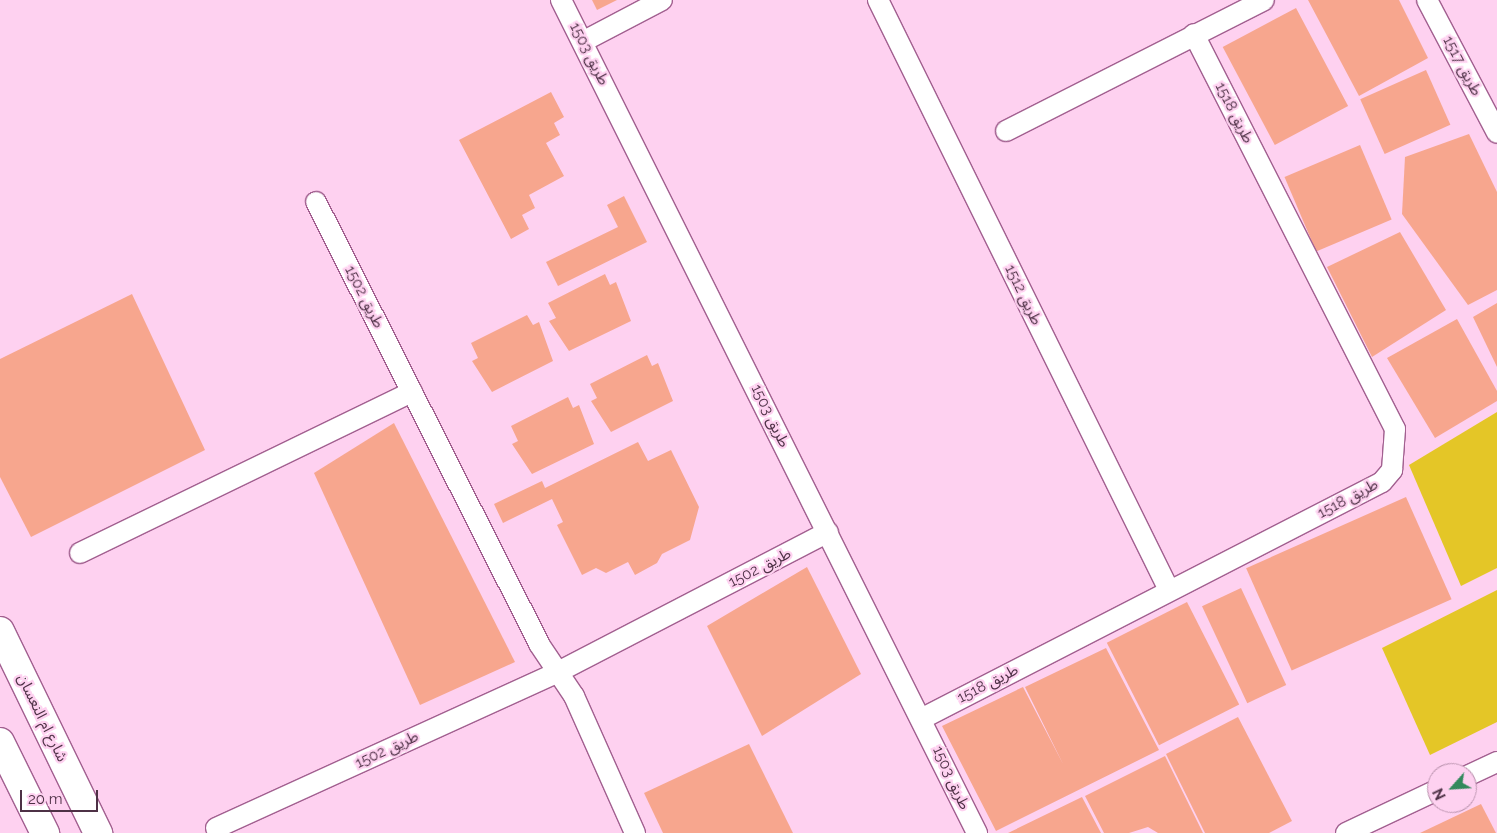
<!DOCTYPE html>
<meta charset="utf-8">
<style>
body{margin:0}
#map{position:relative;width:1497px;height:833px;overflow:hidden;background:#fed1f0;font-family:Raleway,"Noto Sans Arabic",sans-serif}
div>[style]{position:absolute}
.green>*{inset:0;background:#e4c627}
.building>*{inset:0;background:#f7a68e;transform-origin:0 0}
.roads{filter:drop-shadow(1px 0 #a26090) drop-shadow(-1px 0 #a26090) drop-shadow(0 1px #a26090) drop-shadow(0 -1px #a26090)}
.minor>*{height:20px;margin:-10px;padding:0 10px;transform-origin:10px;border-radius:10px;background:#fff}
.secondary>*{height:28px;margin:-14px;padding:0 14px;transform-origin:14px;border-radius:14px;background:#fff}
span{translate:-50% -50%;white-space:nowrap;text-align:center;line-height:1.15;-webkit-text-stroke:4.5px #fed1f0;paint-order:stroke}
.street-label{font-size:15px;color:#4e3146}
.north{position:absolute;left:1427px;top:763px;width:50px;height:50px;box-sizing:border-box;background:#fed1f0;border:1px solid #b891ac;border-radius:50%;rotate:244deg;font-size:14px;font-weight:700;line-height:20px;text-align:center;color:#4e3146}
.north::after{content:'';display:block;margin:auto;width:18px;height:22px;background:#33895c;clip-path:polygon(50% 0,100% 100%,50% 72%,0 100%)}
.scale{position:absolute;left:20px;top:790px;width:78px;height:22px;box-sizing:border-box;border:2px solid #4e3146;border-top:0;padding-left:6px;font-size:15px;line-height:18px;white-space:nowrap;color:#4e3146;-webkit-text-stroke:4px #fed1f0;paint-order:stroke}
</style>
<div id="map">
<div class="green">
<i style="clip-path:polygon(1497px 412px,1497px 568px,1461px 586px,1409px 465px)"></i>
<i style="clip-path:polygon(1497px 590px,1497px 722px,1430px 755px,1382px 648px)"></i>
</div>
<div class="building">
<i style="clip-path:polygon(592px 0,617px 0,597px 10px)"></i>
<i style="clip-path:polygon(1308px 0,1399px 0,1428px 58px,1359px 96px)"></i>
<i style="left:1296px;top:8px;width:111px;height:83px;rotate:62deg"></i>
<i style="left:1426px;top:70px;width:60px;height:72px;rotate:66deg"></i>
<i style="clip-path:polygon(551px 92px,564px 117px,554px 123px,560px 135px,546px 143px,564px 176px,529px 195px,535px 208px,522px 215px,529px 229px,511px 239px,459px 140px)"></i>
<i style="clip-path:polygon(1469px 134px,1497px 192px,1497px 290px,1468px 305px,1402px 214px,1405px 157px)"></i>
<i style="left:1360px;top:145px;width:81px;height:82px;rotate:67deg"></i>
<i style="clip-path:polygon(624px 196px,647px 242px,558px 286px,546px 262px,618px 227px,607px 205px)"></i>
<i style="clip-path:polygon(1400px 232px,1446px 310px,1372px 357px,1327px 267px)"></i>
<i style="clip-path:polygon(605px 274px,610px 285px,616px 282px,631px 321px,569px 351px,549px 321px,556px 318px,548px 303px)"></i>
<i style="clip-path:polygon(132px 294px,205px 450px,31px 537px,0 477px,0 359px)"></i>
<i style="clip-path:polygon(1497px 303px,1497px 367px,1473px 317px)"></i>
<i style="clip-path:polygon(527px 315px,533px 325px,539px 322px,553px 361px,492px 392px,472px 361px,478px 358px,471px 343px)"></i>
<i style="clip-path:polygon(1457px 319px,1497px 391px,1497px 401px,1435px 438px,1387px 358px)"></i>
<i style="clip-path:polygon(647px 355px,652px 366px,658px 363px,673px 401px,611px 432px,591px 401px,597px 398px,590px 384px)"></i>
<i style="clip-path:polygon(568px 397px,573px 408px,579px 405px,594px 444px,532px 474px,512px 444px,518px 441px,511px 426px)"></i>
<i style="clip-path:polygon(394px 423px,515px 662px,420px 705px,314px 473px)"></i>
<i style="clip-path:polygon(638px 442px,648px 461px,671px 450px,699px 507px,690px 540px,662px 554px,657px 563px,635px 575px,628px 562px,606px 573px,596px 568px,582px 575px,557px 525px,563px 522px,552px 499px,503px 523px,494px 504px,542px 481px,545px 488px)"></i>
<i style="left:1406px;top:497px;width:112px;height:175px;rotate:66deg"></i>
<i style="clip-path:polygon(807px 567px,861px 674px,762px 736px,707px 626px)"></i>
<i style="left:1241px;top:588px;width:107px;height:43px;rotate:65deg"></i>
<i style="left:1187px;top:602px;width:115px;height:90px;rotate:63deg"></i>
<i style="clip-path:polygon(1106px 648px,1159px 750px,996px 831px,942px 726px,1023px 687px,1063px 764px,1025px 687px)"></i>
<i style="clip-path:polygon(1238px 717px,1292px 821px,1269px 833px,1205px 833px,1166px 754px)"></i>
<i style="clip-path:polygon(749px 744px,793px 833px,663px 833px,644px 793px)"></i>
<i style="clip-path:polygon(1165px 756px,1203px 833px,1158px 833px,1148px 827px,1129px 833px,1104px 833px,1085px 796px)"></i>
<i style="clip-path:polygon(1082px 797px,1101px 833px,1008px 833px)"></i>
<i style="clip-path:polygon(1481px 804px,1496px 833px,1420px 833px)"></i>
</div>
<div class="roads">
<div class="minor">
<i style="left:561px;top:0;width:931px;rotate:63.46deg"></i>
<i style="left:878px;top:0;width:658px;rotate:63.75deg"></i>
<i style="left:1427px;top:0;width:150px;rotate:62.2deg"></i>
<i style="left:584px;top:41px;width:88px;rotate:-27.7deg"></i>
<i style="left:1006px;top:131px;width:289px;rotate:-26.9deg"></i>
<i style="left:316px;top:202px;width:495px;rotate:63.2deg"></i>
<i style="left:539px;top:644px;width:63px;rotate:56.1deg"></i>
<i style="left:574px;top:696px;width:150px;rotate:66deg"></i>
<i style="left:80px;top:553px;width:369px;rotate:-25.9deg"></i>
<i style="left:923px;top:718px;width:516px;rotate:-27.21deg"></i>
<i style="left:1382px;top:482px;width:16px;rotate:-50deg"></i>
<i style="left:1392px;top:470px;width:41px;rotate:-85.8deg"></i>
<i style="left:1395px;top:429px;width:443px;rotate:-117deg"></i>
<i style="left:1467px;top:776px;width:33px;rotate:-25deg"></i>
<i style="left:216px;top:828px;width:376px;rotate:-24.5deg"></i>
<i style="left:558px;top:672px;width:304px;rotate:-27.4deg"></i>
<i style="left:1346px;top:833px;width:101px;rotate:-25.3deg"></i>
</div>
<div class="secondary">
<i style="left:0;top:631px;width:225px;rotate:64.1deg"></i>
<i style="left:0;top:742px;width:102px;rotate:63.7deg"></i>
</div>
</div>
<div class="street-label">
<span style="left:589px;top:54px;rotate:63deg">طريق 1503</span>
<span style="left:1462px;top:66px;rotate:62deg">طريق 1517</span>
<span style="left:1234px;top:113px;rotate:63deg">طريق 1518</span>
<span style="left:1023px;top:295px;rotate:64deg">طريق 1512</span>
<span style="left:364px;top:297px;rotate:63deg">طريق 1502</span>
<span style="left:770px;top:416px;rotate:64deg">طريق 1503</span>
<span style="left:1348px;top:499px;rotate:-28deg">طريق 1518</span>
<span style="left:760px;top:568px;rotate:-27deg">طريق 1502</span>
<span style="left:988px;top:684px;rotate:-27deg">طريق 1518</span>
<span style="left:42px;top:718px;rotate:64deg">شارع ام النعسان</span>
<span style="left:387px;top:750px;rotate:-25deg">طريق 1502</span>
<span style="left:951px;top:778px;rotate:65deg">طريق 1503</span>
</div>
<div class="north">N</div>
<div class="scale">20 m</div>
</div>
